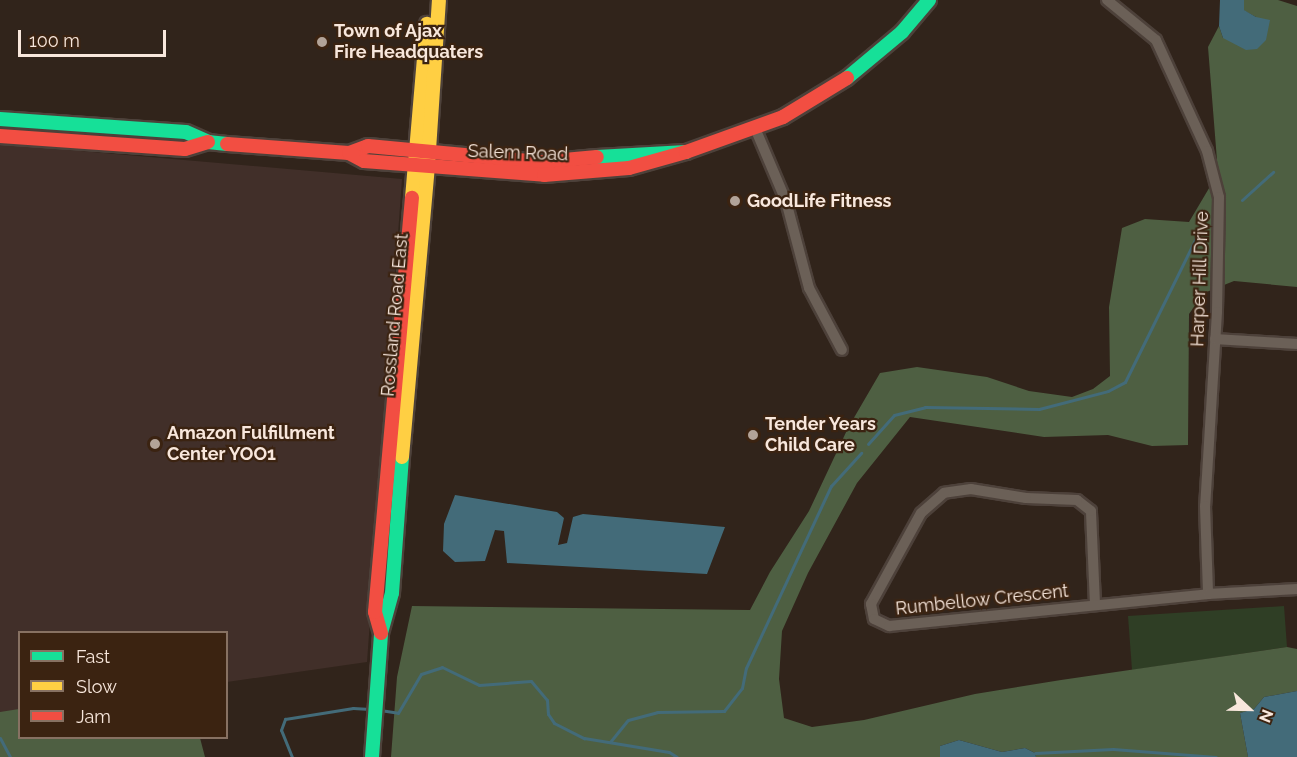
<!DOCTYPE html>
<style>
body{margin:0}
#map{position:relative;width:1297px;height:757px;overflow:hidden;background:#31241b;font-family:Raleway,sans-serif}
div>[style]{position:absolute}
.industrial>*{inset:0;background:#412f29}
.green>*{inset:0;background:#2f3e25}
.forest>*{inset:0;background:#4e5f42}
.water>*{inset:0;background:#436b79}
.stream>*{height:3px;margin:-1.5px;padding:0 1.5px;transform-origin:1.5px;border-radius:1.5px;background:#436b79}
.roads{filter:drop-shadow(2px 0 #4d413a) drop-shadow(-2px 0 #4d413a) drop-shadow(0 2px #4d413a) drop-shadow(0 -2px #4d413a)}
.street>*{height:10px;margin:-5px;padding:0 5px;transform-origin:5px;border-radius:5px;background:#6b6057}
.fast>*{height:14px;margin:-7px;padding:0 7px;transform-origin:7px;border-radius:7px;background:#16e098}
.slow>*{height:14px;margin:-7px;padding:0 7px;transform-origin:7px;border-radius:7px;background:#ffcf43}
.jam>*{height:14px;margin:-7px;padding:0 7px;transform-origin:7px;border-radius:7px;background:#f24e42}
.dots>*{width:16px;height:16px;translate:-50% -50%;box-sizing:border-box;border:3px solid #3b2311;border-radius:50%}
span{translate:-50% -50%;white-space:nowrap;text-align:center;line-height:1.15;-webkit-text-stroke:4.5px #3b2311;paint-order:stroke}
.poi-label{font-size:18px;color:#f8e7dc;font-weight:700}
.left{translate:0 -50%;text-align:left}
.street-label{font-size:18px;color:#f8e7dc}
.legend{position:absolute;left:18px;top:631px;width:210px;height:108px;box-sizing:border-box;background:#3b2311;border:2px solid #877162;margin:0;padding:8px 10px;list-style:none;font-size:18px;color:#f8e7dc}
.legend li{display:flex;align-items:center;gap:12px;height:30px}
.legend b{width:30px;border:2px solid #877162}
.north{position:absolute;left:1219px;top:679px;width:60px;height:60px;-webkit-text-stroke:4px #3b2311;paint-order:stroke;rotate:112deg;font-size:16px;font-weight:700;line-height:24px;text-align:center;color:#f8e7dc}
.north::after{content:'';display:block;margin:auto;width:21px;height:27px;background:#f8e7dc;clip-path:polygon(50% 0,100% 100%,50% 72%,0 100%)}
.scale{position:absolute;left:18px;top:30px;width:148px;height:27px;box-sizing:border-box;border:3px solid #f8e7dc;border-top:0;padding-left:8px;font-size:18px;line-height:21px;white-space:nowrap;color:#f8e7dc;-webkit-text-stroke:4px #3b2311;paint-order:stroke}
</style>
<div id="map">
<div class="industrial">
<i style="clip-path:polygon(0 144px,402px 179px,367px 662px,227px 682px,226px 632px,20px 632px,19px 710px,0 713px)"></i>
</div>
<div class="green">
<i style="clip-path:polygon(1284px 606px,1287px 647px,1132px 670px,1128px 616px)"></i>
</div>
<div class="forest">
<i style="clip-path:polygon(1244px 0,1278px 0,1297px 6px,1297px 287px,1234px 281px,1204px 293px,1189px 314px,1188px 445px,1152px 446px,1108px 435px,1044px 437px,910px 417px,857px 483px,808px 573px,782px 631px,779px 679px,784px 718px,812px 727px,864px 720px,975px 694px,1061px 680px,1287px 647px,1297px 649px,1297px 691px,1264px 697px,1254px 709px,1240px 713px,1248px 757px,1036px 757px,1035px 753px,1025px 748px,1002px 752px,959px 740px,940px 746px,940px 757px,391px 757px,397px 677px,412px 606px,750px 610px,770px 572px,809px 511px,848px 428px,880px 373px,917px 367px,987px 377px,1029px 391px,1072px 397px,1093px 389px,1110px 376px,1109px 307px,1122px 228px,1145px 219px,1189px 222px,1218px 173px,1208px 47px,1219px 26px,1223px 38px,1256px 17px,1243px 10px)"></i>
<i style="clip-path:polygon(19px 709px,20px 738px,200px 738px,205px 757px,0 757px,0 712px)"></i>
</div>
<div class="water">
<i style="clip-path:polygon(1220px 0,1244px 0,1244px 10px,1256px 17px,1270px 20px,1266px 40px,1257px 49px,1246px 50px,1223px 38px,1219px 26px)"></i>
<i style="clip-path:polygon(455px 495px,557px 512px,564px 518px,558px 545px,567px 543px,573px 517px,583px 514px,725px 527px,707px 574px,507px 563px,504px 531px,495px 530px,485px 561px,455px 562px,443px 551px,444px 524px)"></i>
<i style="clip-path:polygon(1297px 691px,1297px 757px,1248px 757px,1240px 713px,1254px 709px,1264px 697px)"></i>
<i style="clip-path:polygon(959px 740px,1002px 752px,1025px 748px,1035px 753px,1036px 757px,940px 757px,940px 746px)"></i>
</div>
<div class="stream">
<i style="left:1242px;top:200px;width:42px;rotate:-42.1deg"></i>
<i style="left:868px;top:444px;width:39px;rotate:-48deg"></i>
<i style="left:894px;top:415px;width:32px;rotate:-14deg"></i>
<i style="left:925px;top:407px;width:114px;rotate:1deg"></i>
<i style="left:1039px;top:409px;width:71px;rotate:-14.6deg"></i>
<i style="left:1108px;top:391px;width:19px;rotate:-28deg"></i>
<i style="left:1125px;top:382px;width:161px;rotate:-63.8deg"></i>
<i style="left:1196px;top:238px;width:7px;rotate:-45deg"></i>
<i style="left:380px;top:710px;width:18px;rotate:9deg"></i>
<i style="left:398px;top:713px;width:45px;rotate:-59.5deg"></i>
<i style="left:421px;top:674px;width:22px;rotate:-18deg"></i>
<i style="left:442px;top:667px;width:41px;rotate:25.9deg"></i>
<i style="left:479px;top:685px;width:52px;rotate:-4.4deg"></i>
<i style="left:531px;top:681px;width:25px;rotate:50deg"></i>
<i style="left:547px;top:700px;width:14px;rotate:86deg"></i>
<i style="left:548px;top:714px;width:11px;rotate:56deg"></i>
<i style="left:554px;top:723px;width:34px;rotate:27deg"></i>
<i style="left:584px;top:738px;width:86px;rotate:9.4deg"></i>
<i style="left:669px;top:752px;width:9px;rotate:32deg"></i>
<i style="left:0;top:738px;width:21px;rotate:62deg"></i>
<i style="left:610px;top:742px;width:28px;rotate:-51deg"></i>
<i style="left:628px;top:720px;width:30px;rotate:-15deg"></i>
<i style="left:657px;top:712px;width:67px;rotate:-0.9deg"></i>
<i style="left:724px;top:711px;width:29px;rotate:-52deg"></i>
<i style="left:742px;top:688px;width:20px;rotate:-79deg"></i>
<i style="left:746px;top:668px;width:201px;rotate:-65deg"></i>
<i style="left:831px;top:486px;width:45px;rotate:-47.7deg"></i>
<i style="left:1035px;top:753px;width:78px;rotate:-2.9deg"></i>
<i style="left:1113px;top:749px;width:103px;rotate:4.4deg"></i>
<i style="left:292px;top:757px;width:29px;rotate:-112deg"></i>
<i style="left:281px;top:730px;width:12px;rotate:-70deg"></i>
<i style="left:285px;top:719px;width:69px;rotate:-9.2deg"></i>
<i style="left:353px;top:708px;width:17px;rotate:3deg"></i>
</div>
<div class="roads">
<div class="street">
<i style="left:1107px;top:0;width:63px;rotate:39.2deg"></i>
<i style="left:1156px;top:40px;width:122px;rotate:65.3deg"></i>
<i style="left:1207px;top:151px;width:48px;rotate:75.4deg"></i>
<i style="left:1219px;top:197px;width:115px;rotate:91deg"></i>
<i style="left:1217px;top:312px;width:194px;rotate:93.5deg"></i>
<i style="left:1205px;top:506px;width:88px;rotate:88deg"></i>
<i style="left:755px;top:128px;width:79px;rotate:67deg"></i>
<i style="left:786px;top:201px;width:90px;rotate:75.2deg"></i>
<i style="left:809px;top:288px;width:70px;rotate:62deg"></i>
<i style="left:1215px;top:339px;width:82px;rotate:3.5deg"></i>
<i style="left:1095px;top:604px;width:93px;rotate:-92.5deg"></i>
<i style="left:1091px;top:511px;width:18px;rotate:-142deg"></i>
<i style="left:1077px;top:500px;width:51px;rotate:-177.8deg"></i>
<i style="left:1026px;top:498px;width:56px;rotate:-170.7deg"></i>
<i style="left:971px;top:489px;width:27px;rotate:172deg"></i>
<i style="left:944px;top:493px;width:30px;rotate:139deg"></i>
<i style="left:921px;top:513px;width:104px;rotate:118.8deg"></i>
<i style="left:871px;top:604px;width:15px;rotate:79deg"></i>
<i style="left:874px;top:619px;width:17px;rotate:25deg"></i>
<i style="left:889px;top:626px;width:321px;rotate:-5.7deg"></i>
<i style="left:1208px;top:594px;width:89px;rotate:-3.2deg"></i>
</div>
<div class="fast">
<i style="left:847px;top:78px;width:72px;rotate:-39.9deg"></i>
<i style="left:902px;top:32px;width:42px;rotate:-49.8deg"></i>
<i style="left:0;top:119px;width:186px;rotate:4deg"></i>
<i style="left:186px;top:132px;width:24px;rotate:24deg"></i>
<i style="left:208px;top:142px;width:19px;rotate:6deg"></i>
<i style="left:597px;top:157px;width:89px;rotate:-3.2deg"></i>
<i style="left:372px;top:757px;width:124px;rotate:-85.8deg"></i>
<i style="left:381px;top:633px;width:41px;rotate:-74.6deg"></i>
<i style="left:392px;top:593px;width:136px;rotate:-85.8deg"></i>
</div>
<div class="slow">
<i style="left:412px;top:198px;width:175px;rotate:-85.1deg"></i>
<i style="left:402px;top:457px;width:293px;rotate:-84.9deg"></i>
<i style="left:428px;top:165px;width:165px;rotate:-86.2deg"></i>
</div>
<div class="jam">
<i style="left:0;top:136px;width:185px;rotate:4deg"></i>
<i style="left:185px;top:149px;width:24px;rotate:-17deg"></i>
<i style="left:227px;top:144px;width:122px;rotate:4.2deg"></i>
<i style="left:349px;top:153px;width:20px;rotate:-20deg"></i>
<i style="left:368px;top:146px;width:175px;rotate:5.3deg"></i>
<i style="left:542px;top:162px;width:55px;rotate:-5.2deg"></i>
<i style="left:349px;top:153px;width:17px;rotate:28deg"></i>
<i style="left:364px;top:161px;width:181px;rotate:4.4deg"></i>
<i style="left:544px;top:175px;width:85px;rotate:-4.7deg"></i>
<i style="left:629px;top:168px;width:59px;rotate:-15.7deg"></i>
<i style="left:686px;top:152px;width:103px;rotate:-19.8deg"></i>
<i style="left:783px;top:117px;width:75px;rotate:-31.4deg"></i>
<i style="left:381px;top:633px;width:22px;rotate:-106deg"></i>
<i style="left:375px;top:612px;width:416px;rotate:-84.9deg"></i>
</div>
</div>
<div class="dots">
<i style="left:322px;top:42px;background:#b2a398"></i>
<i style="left:735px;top:201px;background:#b2a398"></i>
<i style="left:753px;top:435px;background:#b2a398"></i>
<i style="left:155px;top:444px;background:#b2a398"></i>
</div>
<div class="poi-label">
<span class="left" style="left:334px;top:42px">Town of Ajax<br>Fire Headquaters</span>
<span class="left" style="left:747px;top:201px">GoodLife Fitness</span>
<span class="left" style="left:765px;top:435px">Tender Years<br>Child Care</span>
<span class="left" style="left:167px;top:444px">Amazon Fulfillment<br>Center YOO1</span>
</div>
<div class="street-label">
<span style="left:518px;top:153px;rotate:2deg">Salem Road</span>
<span style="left:1200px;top:279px;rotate:-88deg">Harper Hill Drive</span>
<span style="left:395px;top:315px;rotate:-85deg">Rossland Road East</span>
<span style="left:982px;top:600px;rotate:-6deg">Rumbellow Crescent</span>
</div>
<ul class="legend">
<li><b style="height:8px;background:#16e098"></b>Fast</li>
<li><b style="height:8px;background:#ffcf43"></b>Slow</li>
<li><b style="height:8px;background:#f24e42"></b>Jam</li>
</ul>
<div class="north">N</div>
<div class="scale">100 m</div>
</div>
